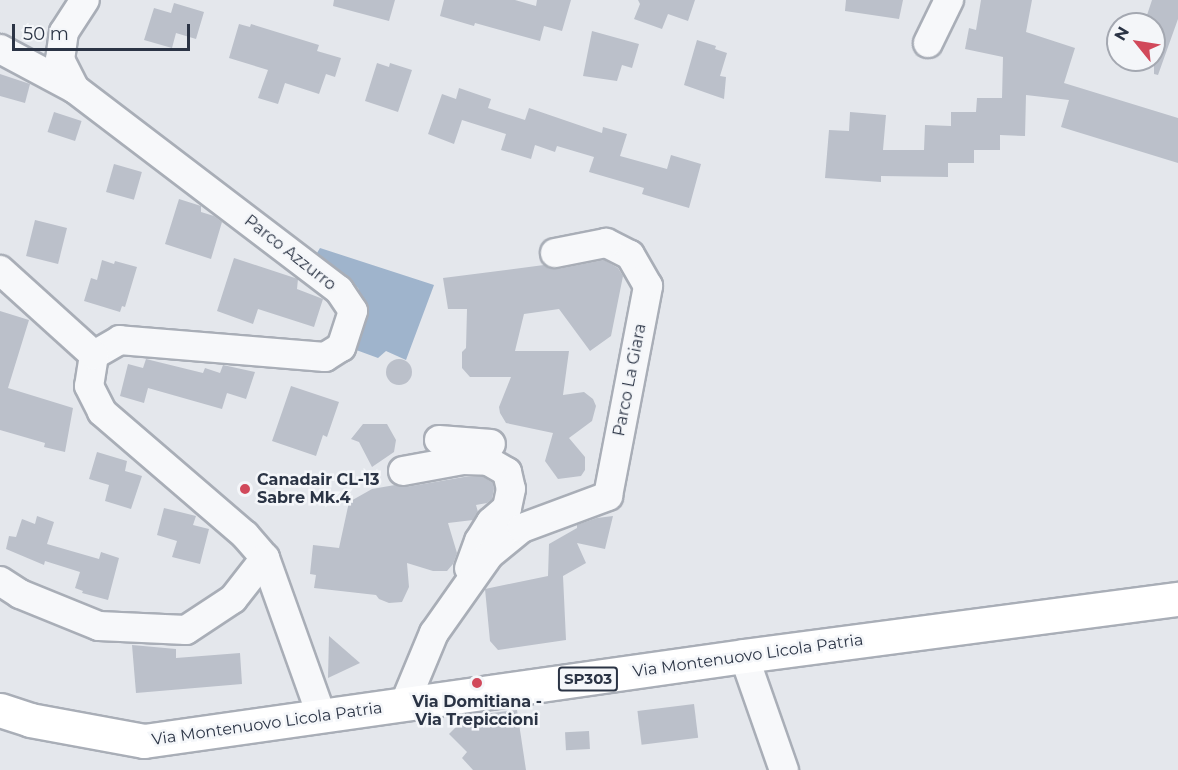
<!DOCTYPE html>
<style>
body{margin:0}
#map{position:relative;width:1178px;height:770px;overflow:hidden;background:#e4e7ec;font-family:Montserrat,sans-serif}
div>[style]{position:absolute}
.water>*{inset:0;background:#9fb4cc}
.building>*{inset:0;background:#bbc0ca;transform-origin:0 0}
.round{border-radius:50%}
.roads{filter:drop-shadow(2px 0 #a9aeb7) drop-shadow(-2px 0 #a9aeb7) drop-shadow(0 2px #a9aeb7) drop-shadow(0 -2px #a9aeb7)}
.minor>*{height:28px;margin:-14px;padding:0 14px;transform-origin:14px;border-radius:14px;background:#f7f8fa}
.major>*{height:33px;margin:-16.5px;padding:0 16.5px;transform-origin:16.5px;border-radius:16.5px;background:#fff}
.dots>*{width:16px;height:16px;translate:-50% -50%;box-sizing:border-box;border:3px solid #f4f6f9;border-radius:50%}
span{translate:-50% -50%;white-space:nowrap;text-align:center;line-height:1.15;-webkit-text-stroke:5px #f4f6f9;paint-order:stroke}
.shield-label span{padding:2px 4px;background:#f4f6f9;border:2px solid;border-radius:4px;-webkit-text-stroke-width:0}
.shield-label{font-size:15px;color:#2b3445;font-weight:700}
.street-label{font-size:16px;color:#2b3445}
.poi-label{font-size:16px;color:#2b3445;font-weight:700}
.left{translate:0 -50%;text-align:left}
.north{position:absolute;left:1106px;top:12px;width:60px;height:60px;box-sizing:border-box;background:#f4f6f9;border:2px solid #a4a8b1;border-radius:50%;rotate:300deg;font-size:16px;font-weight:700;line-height:24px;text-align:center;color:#2b3445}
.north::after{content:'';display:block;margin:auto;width:21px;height:27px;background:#d1495b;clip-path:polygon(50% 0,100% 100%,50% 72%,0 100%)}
.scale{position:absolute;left:12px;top:24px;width:178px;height:27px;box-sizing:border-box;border:3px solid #2b3445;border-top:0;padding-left:8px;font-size:18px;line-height:21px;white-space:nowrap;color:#2b3445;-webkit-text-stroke:4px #f4f6f9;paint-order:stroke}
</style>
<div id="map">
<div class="water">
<i style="clip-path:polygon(320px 248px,434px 285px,406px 360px,386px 351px,378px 358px,348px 347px,364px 305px,358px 288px,314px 258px)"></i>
</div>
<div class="building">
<i style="clip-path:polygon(334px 0,395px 0,389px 21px,333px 6px)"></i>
<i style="clip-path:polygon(444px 0,515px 0,536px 6px,537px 0,571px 0,562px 31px,544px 26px,540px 41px,475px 23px,474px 26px,440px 16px)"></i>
<i style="clip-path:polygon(638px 0,695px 0,688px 21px,668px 14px,662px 29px,634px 19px,640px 4px)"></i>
<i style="clip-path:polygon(846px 0,903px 0,899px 19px,845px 11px)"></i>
<i style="clip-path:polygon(981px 0,1032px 0,1026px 32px,1075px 48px,1064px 83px,1178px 118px,1178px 163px,1061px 127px,1069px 100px,1026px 95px,1025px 136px,1000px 135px,1000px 150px,974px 150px,974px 163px,948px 163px,948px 177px,881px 176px,881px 182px,825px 178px,829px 130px,849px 131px,850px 112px,886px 115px,883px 150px,924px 150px,925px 125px,951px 126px,951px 112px,976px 112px,977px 98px,1002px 98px,1003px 57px,965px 49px,969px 28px,976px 30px)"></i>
<i style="clip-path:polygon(1152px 0,1178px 0,1178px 19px,1158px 75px,1154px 74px,1154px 24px,1144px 24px)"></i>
<i style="clip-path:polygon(174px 3px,204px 12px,196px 39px,176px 33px,172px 48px,144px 40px,154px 8px,171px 13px)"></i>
<i style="clip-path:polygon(239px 24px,250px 27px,251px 24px,319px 45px,317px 51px,341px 58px,335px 77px,326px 74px,319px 94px,285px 83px,278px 104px,258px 98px,268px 70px,229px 58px)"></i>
<i style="clip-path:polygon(592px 31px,639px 44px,632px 68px,622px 65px,617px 81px,583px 76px)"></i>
<i style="clip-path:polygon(697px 40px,716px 46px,715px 49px,727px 53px,720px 76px,726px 77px,724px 99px,684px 85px)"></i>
<i style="clip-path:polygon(377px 63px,389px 67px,390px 63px,412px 70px,398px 112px,365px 101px)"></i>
<i style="clip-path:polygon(0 74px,30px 84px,25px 103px,0 96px)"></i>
<i style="clip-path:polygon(459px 88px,491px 99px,488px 108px,525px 120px,529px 108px,602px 133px,603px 127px,627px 134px,620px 156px,667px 169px,671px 155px,701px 164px,689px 208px,642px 194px,644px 188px,589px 172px,594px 157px,557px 146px,555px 152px,535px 145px,531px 159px,501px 150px,506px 134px,462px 120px,454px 144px,428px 134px,442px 94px,456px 99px)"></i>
<i style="left:54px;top:112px;width:29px;height:21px;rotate:18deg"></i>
<i style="left:114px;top:164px;width:29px;height:29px;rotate:16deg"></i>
<i style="clip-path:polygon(179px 199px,201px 206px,201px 212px,214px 216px,222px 222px,211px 259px,165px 244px)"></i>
<i style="left:35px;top:220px;width:33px;height:37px;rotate:14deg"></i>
<i style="clip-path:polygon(234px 258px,298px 279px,297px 289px,323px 299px,314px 327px,258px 309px,253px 324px,217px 311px)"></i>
<i style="clip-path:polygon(102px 260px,114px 264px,115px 261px,137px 267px,125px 307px,122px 306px,120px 312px,84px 301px,91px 278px,97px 280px)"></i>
<i style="clip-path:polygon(604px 260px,618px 268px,623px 276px,611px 336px,590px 351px,559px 309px,524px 314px,515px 351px,569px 351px,563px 395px,584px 392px,593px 399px,596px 406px,592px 421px,569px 438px,585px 457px,585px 470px,581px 476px,558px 479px,545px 461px,553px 433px,506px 423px,500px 413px,499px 407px,511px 377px,470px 377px,462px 368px,462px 352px,466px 348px,467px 309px,448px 309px,443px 278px,544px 265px,558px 269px)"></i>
<i style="clip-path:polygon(0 311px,29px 320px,8px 388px,73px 408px,65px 452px,44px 447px,45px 443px,0 430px)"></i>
<i class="round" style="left:386px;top:359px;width:26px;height:26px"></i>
<i style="clip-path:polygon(146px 359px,203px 373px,205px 368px,220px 373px,223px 365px,255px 372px,246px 399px,227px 393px,222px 409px,148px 388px,144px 403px,120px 396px,128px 364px,143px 368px)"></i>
<i style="clip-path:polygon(291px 386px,339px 402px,327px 437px,323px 435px,316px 456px,272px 441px)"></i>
<i style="clip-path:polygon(363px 424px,387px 424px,396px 440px,394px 452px,372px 467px,359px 442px,351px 439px)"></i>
<i style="clip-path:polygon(97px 452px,127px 461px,125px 471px,142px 476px,131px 509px,105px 501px,109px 485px,89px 479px)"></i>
<i style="clip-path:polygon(464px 477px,483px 477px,493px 483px,494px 489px,492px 499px,487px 503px,476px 505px,478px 512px,473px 520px,448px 523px,457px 553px,453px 564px,447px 571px,433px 571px,407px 563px,409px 587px,402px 602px,389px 603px,379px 599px,376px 595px,314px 588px,316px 575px,310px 574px,313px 545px,339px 548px,349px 502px,372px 489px,395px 485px,406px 487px)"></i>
<i style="clip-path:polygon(164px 508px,196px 516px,193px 525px,209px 529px,200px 564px,172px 557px,177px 541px,157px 535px)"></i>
<i style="clip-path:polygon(37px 516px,54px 522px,47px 544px,99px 559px,101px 552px,119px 558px,108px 600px,82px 593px,83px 591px,75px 588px,80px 572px,45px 561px,44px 565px,6px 549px,9px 536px,16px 537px,22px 519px,35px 524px)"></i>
<i style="clip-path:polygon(613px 516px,605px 549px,577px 543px,586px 563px,563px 576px,566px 640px,498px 650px,490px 641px,485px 589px,548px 576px,549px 544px,577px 528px,577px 525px,597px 518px)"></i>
<i style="clip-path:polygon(329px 636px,360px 663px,328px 678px)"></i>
<i style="clip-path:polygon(132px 645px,176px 649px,176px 658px,240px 653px,242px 684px,136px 693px)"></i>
<i style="left:694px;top:704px;width:34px;height:57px;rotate:83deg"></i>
<i style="clip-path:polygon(517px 710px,526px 770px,473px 770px,462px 758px,467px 752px,449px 734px,467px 716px)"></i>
<i style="left:589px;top:731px;width:18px;height:24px;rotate:87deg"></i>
</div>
<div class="roads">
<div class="minor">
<i style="left:928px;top:43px;width:48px;rotate:-64deg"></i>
<i style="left:0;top:49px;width:85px;rotate:28.1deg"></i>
<i style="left:75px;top:89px;width:332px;rotate:37.3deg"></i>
<i style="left:339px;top:290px;width:25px;rotate:56deg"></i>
<i style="left:353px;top:311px;width:38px;rotate:108deg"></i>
<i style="left:341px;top:347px;width:19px;rotate:148deg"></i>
<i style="left:325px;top:357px;width:206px;rotate:-175.3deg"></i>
<i style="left:120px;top:340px;width:30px;rotate:150deg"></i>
<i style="left:94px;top:355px;width:31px;rotate:99deg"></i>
<i style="left:89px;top:386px;width:29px;rotate:63deg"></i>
<i style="left:102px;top:412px;width:189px;rotate:40.7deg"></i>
<i style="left:245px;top:535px;width:30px;rotate:49deg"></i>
<i style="left:265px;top:558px;width:169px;rotate:70.3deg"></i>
<i style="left:75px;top:89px;width:33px;rotate:-117deg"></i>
<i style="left:60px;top:60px;width:28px;rotate:-82deg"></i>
<i style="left:64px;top:32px;width:38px;rotate:-57deg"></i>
<i style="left:0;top:270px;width:127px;rotate:42.1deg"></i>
<i style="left:439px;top:440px;width:52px;rotate:4.4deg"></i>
<i style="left:403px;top:471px;width:61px;rotate:-10.4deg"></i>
<i style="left:463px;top:460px;width:25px;rotate:2deg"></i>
<i style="left:488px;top:461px;width:22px;rotate:30deg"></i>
<i style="left:507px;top:472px;width:17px;rotate:77deg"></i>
<i style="left:511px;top:489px;width:19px;rotate:102deg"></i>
<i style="left:507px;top:508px;width:21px;rotate:139deg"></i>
<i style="left:491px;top:522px;width:22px;rotate:122deg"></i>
<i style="left:479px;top:541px;width:29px;rotate:110deg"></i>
<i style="left:0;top:581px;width:24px;rotate:33deg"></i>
<i style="left:20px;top:594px;width:85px;rotate:22.1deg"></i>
<i style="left:99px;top:626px;width:87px;rotate:2.6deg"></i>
<i style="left:186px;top:630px;width:56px;rotate:-33.4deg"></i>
<i style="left:233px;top:599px;width:52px;rotate:-52deg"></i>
<i style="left:744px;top:656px;width:121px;rotate:70.7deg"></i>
<i style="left:404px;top:705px;width:78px;rotate:-67.4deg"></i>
<i style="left:434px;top:633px;width:95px;rotate:-54.8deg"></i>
<i style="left:489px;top:555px;width:43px;rotate:-39.3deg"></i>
<i style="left:522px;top:528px;width:92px;rotate:-20.4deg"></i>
<i style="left:608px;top:496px;width:214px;rotate:-79.2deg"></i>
<i style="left:648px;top:286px;width:36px;rotate:-120deg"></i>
<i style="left:630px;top:255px;width:27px;rotate:-153deg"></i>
<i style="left:606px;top:243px;width:52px;rotate:168.9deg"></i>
</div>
<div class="major">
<i style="left:0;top:710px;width:32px;rotate:18deg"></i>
<i style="left:30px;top:720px;width:116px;rotate:10.4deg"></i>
<i style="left:144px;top:741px;width:606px;rotate:-8.06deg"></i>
<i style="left:744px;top:656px;width:438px;rotate:-7.5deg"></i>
</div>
</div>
<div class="dots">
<i style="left:245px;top:489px;background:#d1495b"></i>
<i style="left:477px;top:683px;background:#d1495b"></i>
</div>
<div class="shield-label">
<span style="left:588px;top:679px">SP303</span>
</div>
<div class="street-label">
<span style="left:290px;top:253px;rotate:38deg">Parco Azzurro</span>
<span style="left:630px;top:380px;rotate:-79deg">Parco La Giara</span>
<span style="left:748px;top:656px;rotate:-8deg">Via Montenuovo Licola Patria</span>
<span style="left:267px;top:724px;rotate:-8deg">Via Montenuovo Licola Patria</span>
</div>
<div class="poi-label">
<span class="left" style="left:257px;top:489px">Canadair CL-13<br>Sabre Mk.4</span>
<span style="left:477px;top:711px">Via Domitiana -<br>Via Trepiccioni</span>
</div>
<div class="north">N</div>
<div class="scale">50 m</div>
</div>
